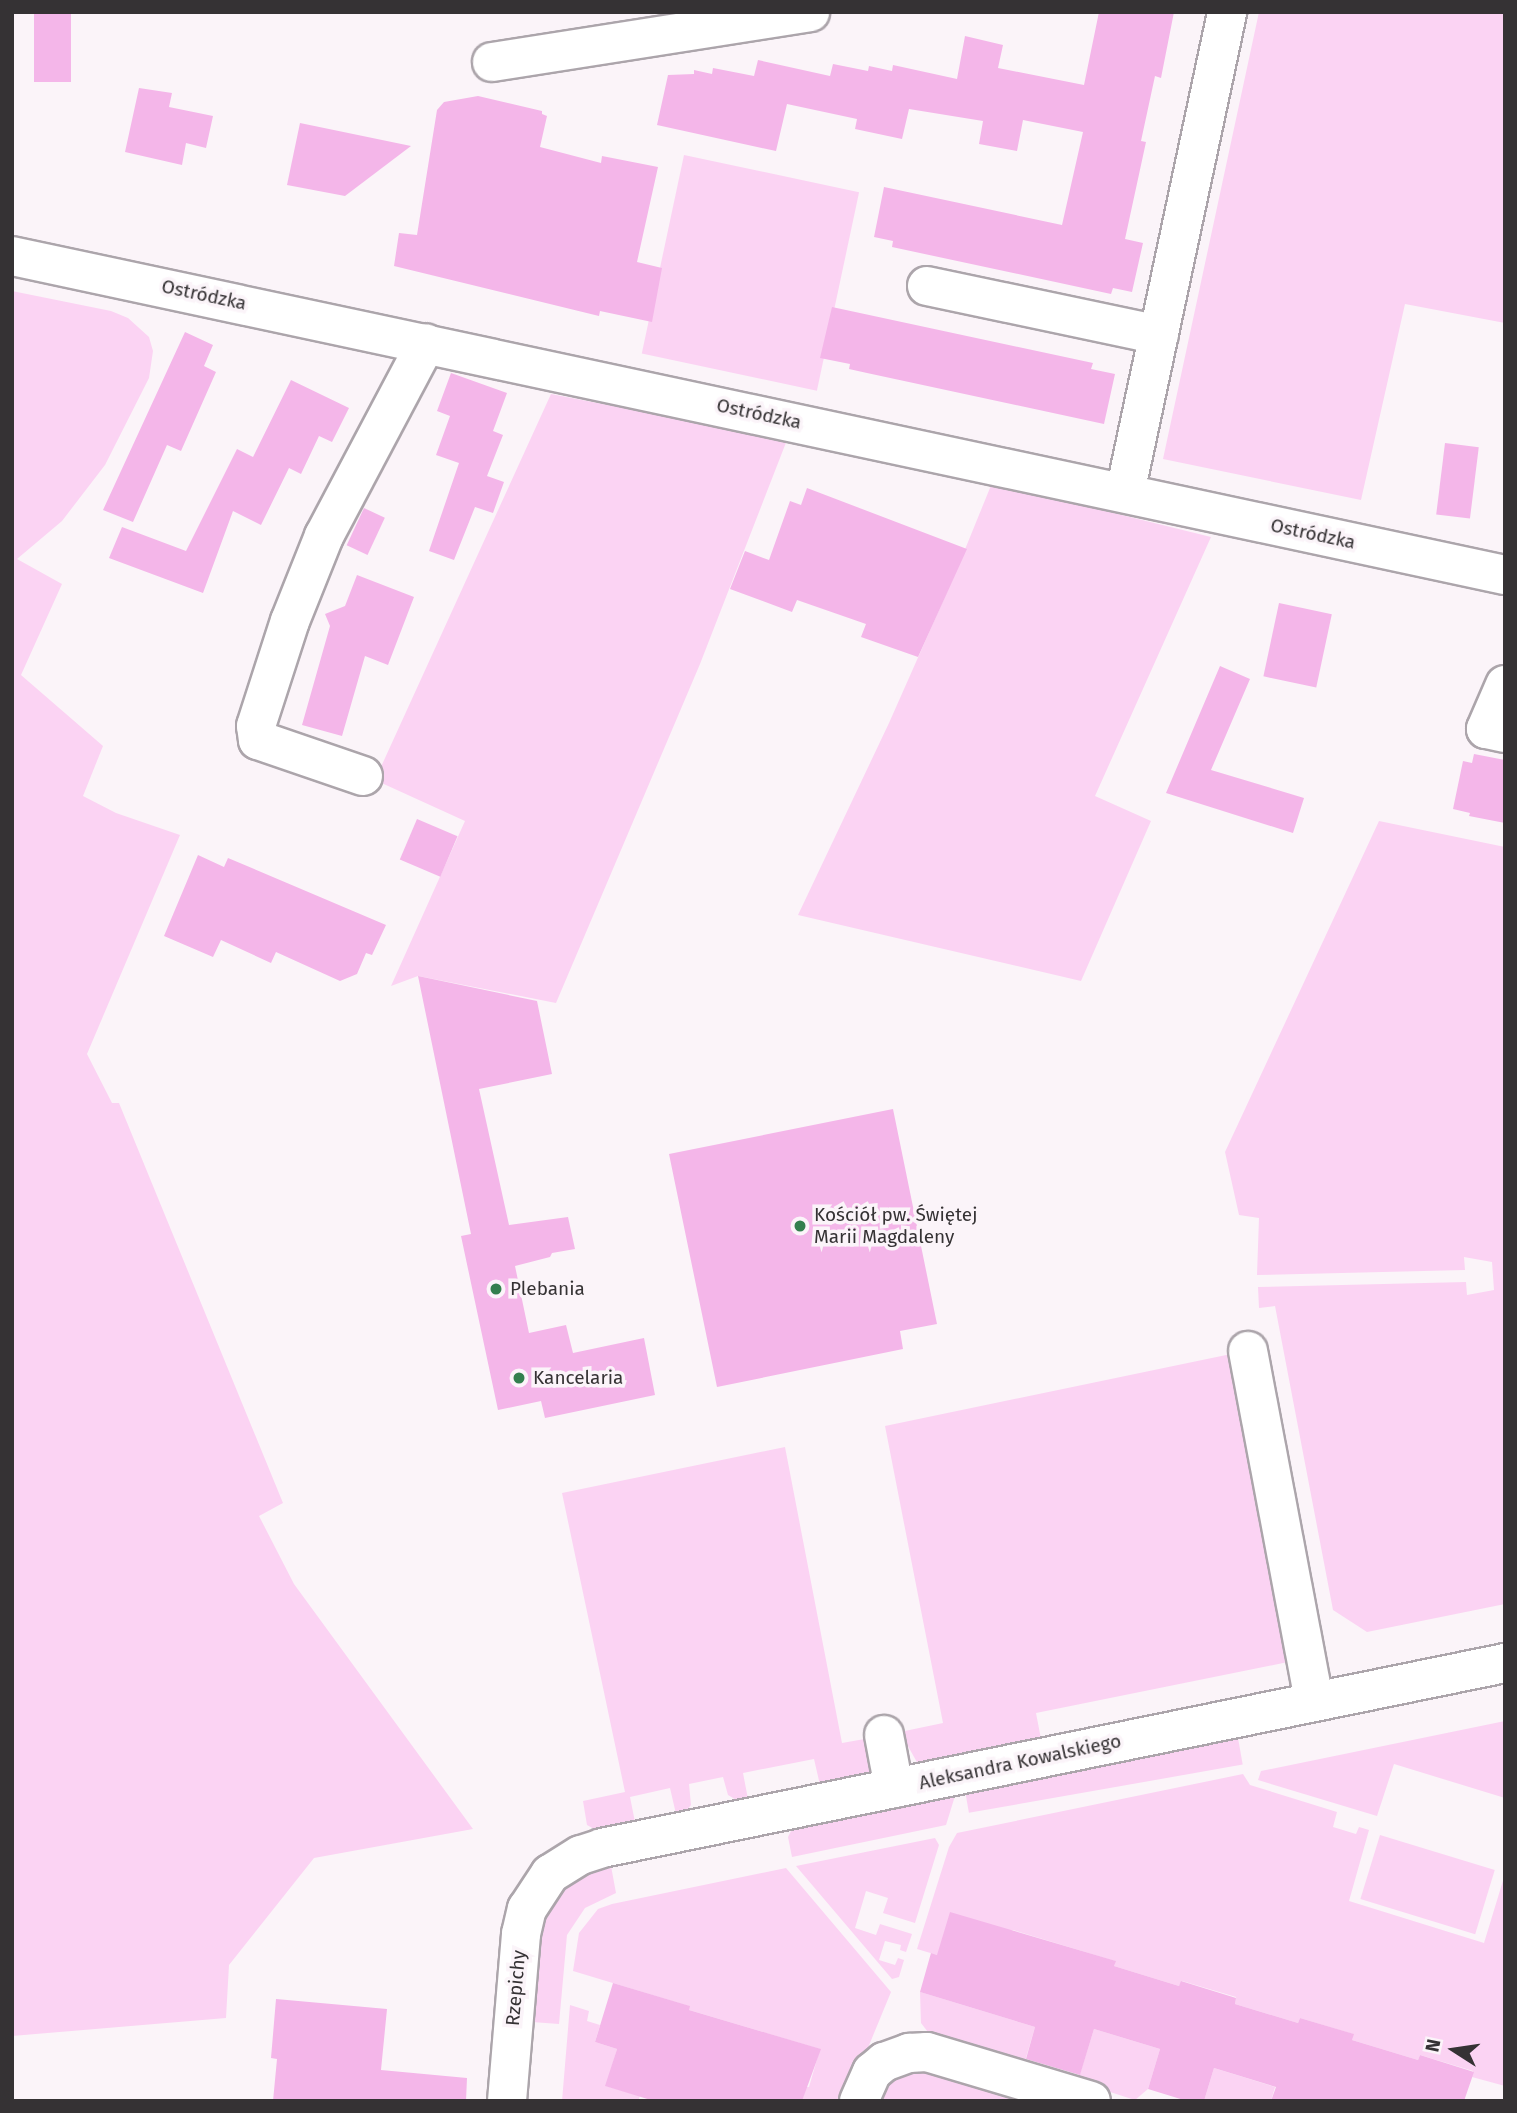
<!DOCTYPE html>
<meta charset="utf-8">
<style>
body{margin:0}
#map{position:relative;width:1517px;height:2113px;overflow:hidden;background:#fbf4f9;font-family:"Fira Sans",sans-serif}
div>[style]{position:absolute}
.green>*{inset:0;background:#fbd3f3;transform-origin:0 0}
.building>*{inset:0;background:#f4b6e9;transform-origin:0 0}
.roads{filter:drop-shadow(2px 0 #aca5ab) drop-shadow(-2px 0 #aca5ab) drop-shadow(0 2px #aca5ab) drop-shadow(0 -2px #aca5ab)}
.minor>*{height:38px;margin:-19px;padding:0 19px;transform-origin:19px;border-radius:19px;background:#fff}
.dots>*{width:19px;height:19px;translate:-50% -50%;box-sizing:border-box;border:4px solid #fbf4f9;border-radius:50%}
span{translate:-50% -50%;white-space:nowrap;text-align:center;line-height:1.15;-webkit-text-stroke:7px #fbf4f9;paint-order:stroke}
.street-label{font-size:19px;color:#353234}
.poi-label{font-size:19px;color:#353234}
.left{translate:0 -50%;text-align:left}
.frame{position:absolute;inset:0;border:14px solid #353234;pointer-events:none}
.north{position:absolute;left:1419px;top:2015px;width:70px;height:70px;-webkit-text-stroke:5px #fbf4f9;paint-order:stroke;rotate:282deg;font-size:19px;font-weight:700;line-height:28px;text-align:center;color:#353234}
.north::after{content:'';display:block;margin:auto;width:24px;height:32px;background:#353234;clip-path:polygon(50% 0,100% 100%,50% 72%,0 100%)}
</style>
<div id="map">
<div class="green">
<i style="clip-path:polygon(1259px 12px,1505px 12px,1505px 323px,1405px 304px,1361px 500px,1163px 459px)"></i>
<i style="left:684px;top:155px;width:179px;height:203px;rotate:12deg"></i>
<i style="clip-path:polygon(12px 291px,111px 311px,128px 318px,149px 337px,153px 351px,149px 378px,105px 465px,62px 521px,17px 559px,62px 584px,21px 675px,103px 746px,83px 796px,116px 813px,180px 835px,87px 1054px,112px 1103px,119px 1103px,283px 1503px,259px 1516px,294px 1584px,473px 1829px,314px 1858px,229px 1965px,226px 2018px,12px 2036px)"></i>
<i style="clip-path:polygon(551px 394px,787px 440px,700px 664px,556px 1003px,418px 976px,391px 986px,465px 821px,375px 780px)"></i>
<i style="clip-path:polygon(992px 483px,1211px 537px,1095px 796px,1151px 821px,1081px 981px,798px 915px,889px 723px,955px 574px)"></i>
<i style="clip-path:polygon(1379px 821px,1505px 847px,1505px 1604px,1367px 1632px,1333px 1610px,1275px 1306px,1259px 1308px,1258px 1287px,1466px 1282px,1467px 1295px,1494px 1290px,1492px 1262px,1464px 1257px,1465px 1270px,1257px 1275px,1259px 1218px,1239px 1215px,1225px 1152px)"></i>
<i style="clip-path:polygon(1231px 1354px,1288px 1662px,1036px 1713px,1041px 1739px,918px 1764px,900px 1732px,943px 1723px,885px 1426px)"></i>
<i style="clip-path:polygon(785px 1447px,842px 1743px,876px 1737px,869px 1775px,820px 1785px,814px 1759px,743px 1773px,748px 1799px,738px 1801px,728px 1795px,723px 1777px,689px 1784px,691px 1805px,686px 1811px,676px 1814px,670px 1788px,630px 1797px,635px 1822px,596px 1830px,587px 1825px,583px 1801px,625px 1792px,562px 1493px)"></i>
<i style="clip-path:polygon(1505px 1721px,1505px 1798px,1394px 1764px,1377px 1816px,1258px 1780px,1261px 1771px)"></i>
<i style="left:1238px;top:1738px;width:27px;height:278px;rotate:80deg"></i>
<i style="clip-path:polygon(1243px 1774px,1250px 1785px,1337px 1812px,1333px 1827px,1356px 1834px,1359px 1827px,1369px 1830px,1349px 1901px,1484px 1943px,1505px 1874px,1505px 2086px,1472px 2077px,1473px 2071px,1420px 2055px,1418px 2060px,1352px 2040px,1353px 2034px,1300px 2018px,1298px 2023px,1235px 2004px,1236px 1997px,1182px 1981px,1179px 1986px,1114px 1966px,1115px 1961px,1013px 1930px,937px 1955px,917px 1949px,949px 1847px,957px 1833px)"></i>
<i style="clip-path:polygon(955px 1796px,946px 1825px,792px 1857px,788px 1837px,792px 1829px)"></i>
<i style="left:1380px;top:1835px;width:120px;height:67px;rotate:17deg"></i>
<i style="clip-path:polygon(935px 1838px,939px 1845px,915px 1923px,883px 1913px,888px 1898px,866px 1891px,855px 1928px,876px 1935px,880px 1924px,912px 1934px,906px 1952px,900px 1950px,901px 1945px,885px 1941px,879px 1960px,895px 1965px,898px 1958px,904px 1960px,899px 1977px,892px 1979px,796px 1866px)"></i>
<i style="clip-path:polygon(611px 1866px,616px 1893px,585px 1908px,567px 1935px,559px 2024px,532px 2022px,540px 1930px,544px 1918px,555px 1901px,571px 1884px,590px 1872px)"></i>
<i style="clip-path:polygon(786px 1868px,891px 1992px,846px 2101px,802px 2101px,806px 2087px,809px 2087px,820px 2049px,689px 2010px,689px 2006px,573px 1971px,579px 1933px,598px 1909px,612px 1904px)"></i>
<i style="clip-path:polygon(920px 1992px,1035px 2027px,1025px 2061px,1019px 2064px,931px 2036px,921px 2023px)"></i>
<i style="clip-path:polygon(570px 2005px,589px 2011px,587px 2021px,600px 2025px,595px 2042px,617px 2049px,606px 2086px,640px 2096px,638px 2101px,562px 2101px)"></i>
<i style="clip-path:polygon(1094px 2029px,1160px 2049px,1148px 2089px,1135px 2100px,1082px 2083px,1079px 2077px)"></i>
<i style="clip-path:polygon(934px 2066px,1030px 2101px,872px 2101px,890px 2078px)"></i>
<i style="clip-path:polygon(1214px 2068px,1275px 2087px,1271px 2101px,1204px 2101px)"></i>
</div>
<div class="building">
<i style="left:34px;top:12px;width:37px;height:70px"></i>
<i style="clip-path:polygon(1099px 12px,1174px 12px,1161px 78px,1155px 76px,1141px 141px,1146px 142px,1125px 239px,1143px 243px,1132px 292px,1113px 288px,1111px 294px,892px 247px,893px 241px,874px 237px,884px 187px,1062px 225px,1083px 132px,1023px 120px,1017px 151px,979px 144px,983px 121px,909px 109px,902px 139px,855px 129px,857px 119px,787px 104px,776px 151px,657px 125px,668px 75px,694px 74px,694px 70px,712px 74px,713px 68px,754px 76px,758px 60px,830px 76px,833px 64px,868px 71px,869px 66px,892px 71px,893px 65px,957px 79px,965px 36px,1003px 45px,998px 68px,1084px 85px)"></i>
<i style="clip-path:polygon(139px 88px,172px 93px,169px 107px,213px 116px,206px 148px,186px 143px,182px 165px,125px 152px)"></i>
<i style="clip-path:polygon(478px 96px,542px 111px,542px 114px,547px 116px,540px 147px,601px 163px,602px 156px,658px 167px,637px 262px,662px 268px,652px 322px,600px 311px,599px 316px,394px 266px,399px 233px,417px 235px,437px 110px,444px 102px)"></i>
<i style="clip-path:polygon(300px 123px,411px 146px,345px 196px,287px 185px)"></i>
<i style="clip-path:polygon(832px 307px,1093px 363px,1091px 369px,1115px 374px,1104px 424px,867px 373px,849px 369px,850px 364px,820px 358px)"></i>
<i style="clip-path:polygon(185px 332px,213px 345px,204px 366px,216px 372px,181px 451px,167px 445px,133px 522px,103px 510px)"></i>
<i style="clip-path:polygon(451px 373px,507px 393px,493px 431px,503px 435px,487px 476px,504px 482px,493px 513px,475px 507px,454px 560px,429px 551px,459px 463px,436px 455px,450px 416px,437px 411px)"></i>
<i style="clip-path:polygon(291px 380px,349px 408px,332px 442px,319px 436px,301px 474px,289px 468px,261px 525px,233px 511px,203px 593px,109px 558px,122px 527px,186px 551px,237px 449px,253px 457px)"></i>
<i style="left:1445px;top:443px;width:34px;height:72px;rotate:7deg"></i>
<i style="clip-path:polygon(807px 488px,967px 549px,918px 657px,861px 637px,866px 624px,797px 600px,792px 612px,730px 589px,745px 551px,769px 560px,790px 501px,801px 505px)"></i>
<i style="left:364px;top:508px;width:23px;height:41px;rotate:25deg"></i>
<i style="clip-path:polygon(357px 575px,414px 597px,388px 665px,365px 656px,342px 736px,302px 725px,330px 626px,325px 614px,345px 606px)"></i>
<i style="left:1279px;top:603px;width:54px;height:75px;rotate:12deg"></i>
<i style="clip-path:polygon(1220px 666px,1250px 679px,1211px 770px,1304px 798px,1293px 833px,1166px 793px)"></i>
<i style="clip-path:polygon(1474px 754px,1505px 760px,1505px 823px,1469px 816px,1470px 813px,1453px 809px,1463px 761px,1472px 763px)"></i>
<i style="left:417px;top:819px;width:44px;height:44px;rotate:23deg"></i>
<i style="clip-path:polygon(198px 855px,224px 867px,228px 858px,386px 925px,372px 955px,366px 953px,357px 974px,340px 981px,276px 952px,271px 963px,221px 940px,213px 957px,164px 936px)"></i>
<i style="clip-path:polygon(418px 976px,537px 1001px,552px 1074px,479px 1089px,509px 1225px,568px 1217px,575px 1249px,552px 1253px,550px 1257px,515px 1266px,529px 1333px,566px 1325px,573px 1353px,644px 1338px,655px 1395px,545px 1418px,541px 1401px,498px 1410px,461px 1236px,471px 1234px)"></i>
<i style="clip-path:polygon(893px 1109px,937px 1324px,900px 1331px,903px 1349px,717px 1387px,669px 1154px)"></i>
<i style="clip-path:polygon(950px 1912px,1116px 1961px,1114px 1966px,1179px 1986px,1181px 1981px,1236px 1998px,1235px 2004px,1298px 2023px,1300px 2018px,1354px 2034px,1352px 2040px,1418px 2060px,1420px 2055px,1474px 2072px,1464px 2101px,1271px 2101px,1276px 2087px,1214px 2068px,1204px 2101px,1187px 2101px,1148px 2089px,1160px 2049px,1094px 2029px,1080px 2075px,1026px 2059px,1035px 2027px,920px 1992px,931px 1953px,937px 1955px)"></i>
<i style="clip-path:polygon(613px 1983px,690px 2006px,689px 2010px,821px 2049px,802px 2101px,654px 2101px,605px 2086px,617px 2049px,595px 2042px)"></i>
<i style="clip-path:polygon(276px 1999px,387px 2009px,381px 2070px,467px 2078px,466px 2101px,273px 2101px,277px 2059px,271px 2058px)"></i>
</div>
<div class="roads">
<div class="minor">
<i style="left:492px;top:62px;width:322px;rotate:-8.9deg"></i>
<i style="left:12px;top:256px;width:1527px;rotate:12.06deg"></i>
<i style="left:927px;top:286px;width:237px;rotate:11.9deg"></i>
<i style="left:1125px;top:493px;width:492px;rotate:-78deg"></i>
<i style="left:1505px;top:685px;width:48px;rotate:113.4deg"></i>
<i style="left:1486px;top:729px;width:19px;rotate:12deg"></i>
<i style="left:363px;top:776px;width:111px;rotate:-161.1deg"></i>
<i style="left:258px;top:740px;width:14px;rotate:-98deg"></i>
<i style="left:256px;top:726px;width:110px;rotate:-72.1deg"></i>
<i style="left:290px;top:621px;width:92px;rotate:-68.2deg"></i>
<i style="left:324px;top:536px;width:218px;rotate:-62.1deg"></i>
<i style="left:1248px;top:1351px;width:356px;rotate:79.3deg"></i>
<i style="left:884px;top:1735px;width:54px;rotate:79.3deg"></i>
<i style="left:507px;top:2101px;width:168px;rotate:-85.2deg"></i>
<i style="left:521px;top:1934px;width:26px;rotate:-77deg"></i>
<i style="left:527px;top:1909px;width:42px;rotate:-56.7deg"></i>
<i style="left:550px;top:1874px;width:36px;rotate:-32deg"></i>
<i style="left:581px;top:1855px;width:22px;rotate:-18deg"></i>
<i style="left:602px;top:1848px;width:922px;rotate:-11.58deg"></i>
<i style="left:859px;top:2101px;width:32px;rotate:-66deg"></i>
<i style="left:872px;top:2072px;width:16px;rotate:-40deg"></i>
<i style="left:884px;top:2062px;width:27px;rotate:-20deg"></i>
<i style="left:909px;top:2053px;width:18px;rotate:-3deg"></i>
<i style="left:927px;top:2052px;width:171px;rotate:16.6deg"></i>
</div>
</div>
<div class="dots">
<i style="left:800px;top:1226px;background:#337f4e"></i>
<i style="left:496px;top:1289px;background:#337f4e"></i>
<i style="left:519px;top:1378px;background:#337f4e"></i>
</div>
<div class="street-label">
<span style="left:204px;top:295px;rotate:12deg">Ostródzka</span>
<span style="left:759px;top:414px;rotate:12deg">Ostródzka</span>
<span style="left:1313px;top:534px;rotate:12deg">Ostródzka</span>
<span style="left:1020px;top:1762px;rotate:-12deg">Aleksandra Kowalskiego</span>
<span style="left:516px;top:1988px;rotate:-85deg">Rzepichy</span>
</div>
<div class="poi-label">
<span class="left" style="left:814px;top:1226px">Kościół pw. Świętej<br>Marii Magdaleny</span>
<span class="left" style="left:510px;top:1289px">Plebania</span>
<span class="left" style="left:533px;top:1378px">Kancelaria</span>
</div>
<div class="frame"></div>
<div class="north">N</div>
</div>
